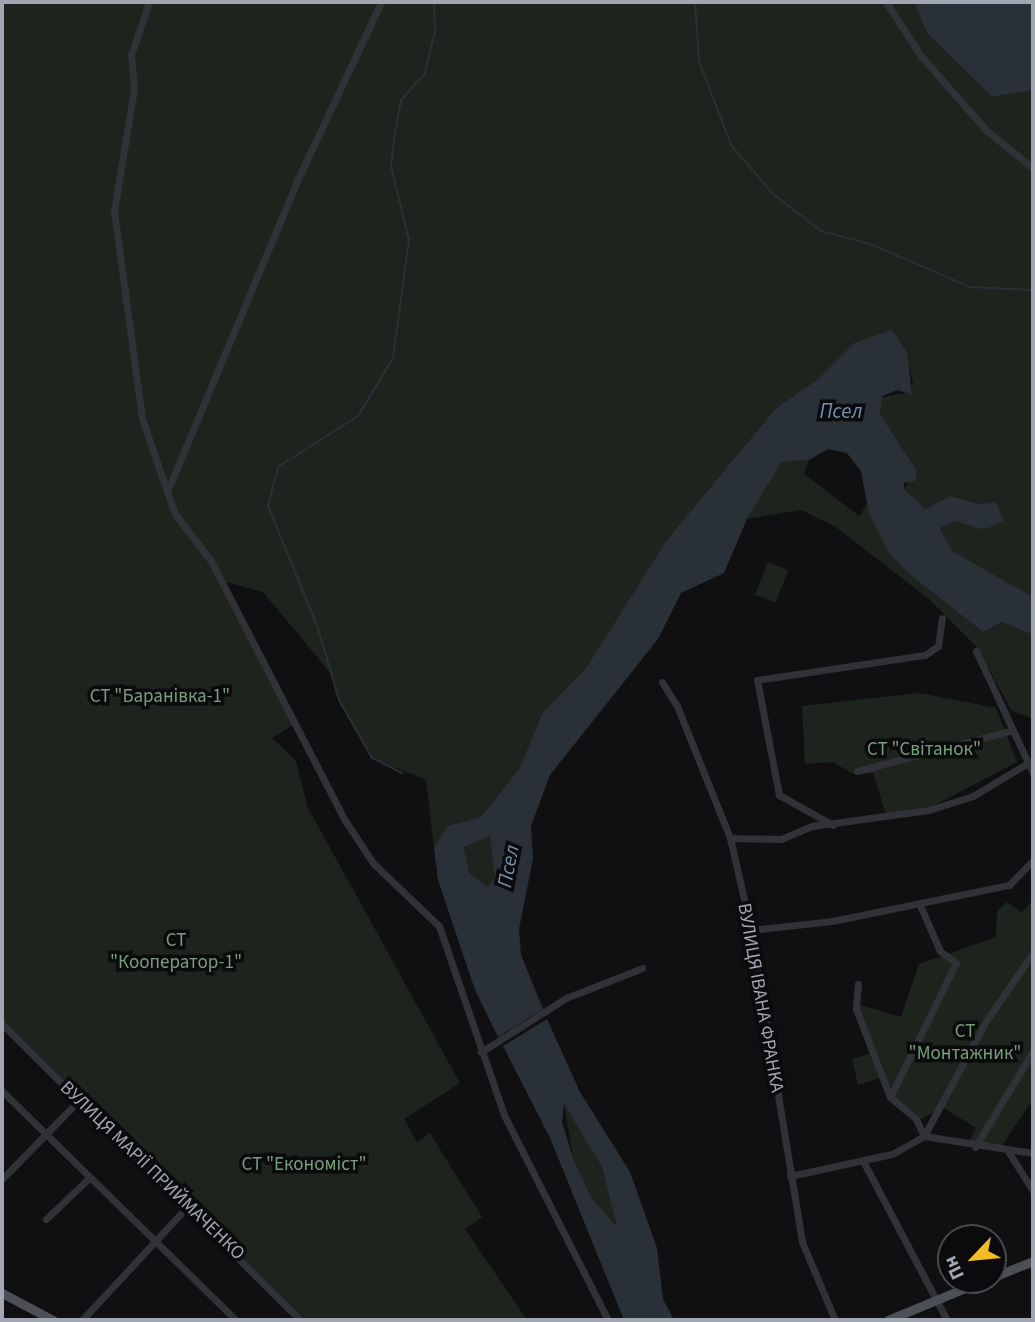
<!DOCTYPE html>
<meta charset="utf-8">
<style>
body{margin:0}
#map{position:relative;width:1035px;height:1322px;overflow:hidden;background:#101012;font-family:"Source Sans 3",sans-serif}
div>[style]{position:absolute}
.green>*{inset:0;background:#1d241e;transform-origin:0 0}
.water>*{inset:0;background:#293037}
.stream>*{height:2px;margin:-1px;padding:0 1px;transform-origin:1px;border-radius:1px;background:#293037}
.minor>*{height:7px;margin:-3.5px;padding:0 3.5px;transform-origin:3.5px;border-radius:3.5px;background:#313237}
.major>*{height:9px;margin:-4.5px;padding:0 4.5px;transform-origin:4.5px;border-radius:4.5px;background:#4d4f56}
span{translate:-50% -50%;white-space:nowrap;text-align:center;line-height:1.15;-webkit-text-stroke:7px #0b0b0d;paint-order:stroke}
.park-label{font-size:19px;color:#789e7c}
.street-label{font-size:19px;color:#a1a6b3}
.water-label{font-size:21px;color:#7791af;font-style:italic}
.frame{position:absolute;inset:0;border:4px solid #a1a6b3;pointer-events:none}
.north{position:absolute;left:937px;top:1224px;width:70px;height:70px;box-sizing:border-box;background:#0b0b0d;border:2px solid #47494f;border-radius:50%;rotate:244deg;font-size:19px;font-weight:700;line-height:28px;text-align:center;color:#a1a6b3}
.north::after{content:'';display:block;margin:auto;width:24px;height:32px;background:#f4bb26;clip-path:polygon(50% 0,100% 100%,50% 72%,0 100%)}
</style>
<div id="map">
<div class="green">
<i style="clip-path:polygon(2px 2px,914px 2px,927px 33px,992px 97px,1033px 90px,1033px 597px,951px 551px,940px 527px,980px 504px,950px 496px,926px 509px,904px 489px,917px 471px,880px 414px,879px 398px,905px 393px,913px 383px,910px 370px,854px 343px,818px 379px,776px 408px,666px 541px,586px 668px,543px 712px,519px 769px,481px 817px,447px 826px,434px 848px,426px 780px,372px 758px,339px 700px,333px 676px,263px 592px,222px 581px,293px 725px,272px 738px,296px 761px,308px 808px,460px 1083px,404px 1119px,417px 1142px,430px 1133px,482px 1217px,465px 1229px,527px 1320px,300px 1320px,2px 1024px)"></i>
<i style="clip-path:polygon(809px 460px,804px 474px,859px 516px,869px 502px,869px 514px,909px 574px,983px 632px,1002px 622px,1033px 635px,1033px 719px,1011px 710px,978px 648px,930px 600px,836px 527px,801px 510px,747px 519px,782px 462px)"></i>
<i style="left:768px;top:562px;width:22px;height:35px;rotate:22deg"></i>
<i style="clip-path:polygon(919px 693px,996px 708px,1017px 762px,931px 807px,886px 815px,873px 773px,853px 774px,833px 762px,805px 764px,802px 706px)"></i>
<i style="clip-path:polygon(491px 836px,495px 878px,487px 888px,469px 873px,464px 846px)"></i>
<i style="clip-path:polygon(1033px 901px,1033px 1099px,1001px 1147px,969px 1141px,976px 1128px,942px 1107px,921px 1119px,893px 1097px,883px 1077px,858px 1085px,852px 1059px,873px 1053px,858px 1004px,901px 1017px,919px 964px,996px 937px,997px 911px,1007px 902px,1021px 912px)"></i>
<i style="clip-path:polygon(564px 1103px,602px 1167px,618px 1228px,591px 1197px,573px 1158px)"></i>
</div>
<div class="water">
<i style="clip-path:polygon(914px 2px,1033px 2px,1033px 90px,992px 97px,927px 33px)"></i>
<i style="clip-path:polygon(evenodd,892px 330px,907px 352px,912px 395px,898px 390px,882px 396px,880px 414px,917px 471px,915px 481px,904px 483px,904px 489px,926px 509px,950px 496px,980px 504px,996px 502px,1003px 521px,991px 527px,981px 529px,956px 521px,940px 528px,952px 551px,1033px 597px,1033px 635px,1002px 622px,983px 632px,909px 574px,889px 553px,869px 514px,861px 471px,847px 453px,828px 449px,809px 460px,782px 462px,747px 519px,724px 573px,681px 593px,658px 639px,550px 775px,531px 826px,533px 859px,519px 929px,521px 955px,543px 1009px,498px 1037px,475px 990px,438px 880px,434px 848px,447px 826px,481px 817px,519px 769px,543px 712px,586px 668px,666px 541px,776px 408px,818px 379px,854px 343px,892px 330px,490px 836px,495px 878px,487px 887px,469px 873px,464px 847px,490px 836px)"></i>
<i style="clip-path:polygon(evenodd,547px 1019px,580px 1092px,630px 1172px,657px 1248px,663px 1299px,674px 1320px,624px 1320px,550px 1138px,503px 1046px,547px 1019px,564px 1104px,602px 1167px,617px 1227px,591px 1197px,573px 1158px,562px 1122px,564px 1104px)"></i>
</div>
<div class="stream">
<i style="left:695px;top:2px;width:59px;rotate:86.1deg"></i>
<i style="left:699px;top:61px;width:90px;rotate:69.1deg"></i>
<i style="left:731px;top:145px;width:65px;rotate:49.4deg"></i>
<i style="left:773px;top:194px;width:61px;rotate:37.6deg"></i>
<i style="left:821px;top:231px;width:51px;rotate:14.9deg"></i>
<i style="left:870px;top:244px;width:109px;rotate:23.3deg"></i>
<i style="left:970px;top:287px;width:63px;rotate:2.7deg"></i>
<i style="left:402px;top:773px;width:34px;rotate:-153deg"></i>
<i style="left:372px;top:758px;width:67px;rotate:-119.6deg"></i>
<i style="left:339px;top:700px;width:75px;rotate:-106.3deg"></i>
<i style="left:318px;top:628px;width:132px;rotate:-112.3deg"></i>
<i style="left:268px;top:506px;width:40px;rotate:-75.6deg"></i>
<i style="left:278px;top:467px;width:95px;rotate:-32.5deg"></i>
<i style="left:358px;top:416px;width:68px;rotate:-58.9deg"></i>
<i style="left:393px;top:358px;width:119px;rotate:-82.3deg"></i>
<i style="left:409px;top:240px;width:76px;rotate:-103.7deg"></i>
<i style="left:391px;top:166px;width:34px;rotate:-83deg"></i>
<i style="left:395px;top:132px;width:33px;rotate:-79deg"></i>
<i style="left:401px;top:100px;width:36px;rotate:-48deg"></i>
<i style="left:425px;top:73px;width:43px;rotate:-76.6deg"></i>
<i style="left:435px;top:31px;width:29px;rotate:-92deg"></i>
</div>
<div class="minor">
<i style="left:149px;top:2px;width:56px;rotate:108.8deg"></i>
<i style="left:131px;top:55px;width:34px;rotate:85deg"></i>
<i style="left:134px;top:89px;width:124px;rotate:99.3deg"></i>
<i style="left:114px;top:211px;width:209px;rotate:82.3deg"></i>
<i style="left:142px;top:418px;width:59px;rotate:71.3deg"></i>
<i style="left:161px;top:474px;width:42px;rotate:70.7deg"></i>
<i style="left:175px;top:514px;width:59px;rotate:52.5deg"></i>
<i style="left:211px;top:561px;width:294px;rotate:62.7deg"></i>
<i style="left:346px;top:822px;width:49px;rotate:56.6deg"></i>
<i style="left:373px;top:863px;width:91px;rotate:43.7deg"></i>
<i style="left:439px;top:926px;width:200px;rotate:71deg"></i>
<i style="left:504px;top:1115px;width:230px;rotate:63.1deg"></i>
<i style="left:886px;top:2px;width:64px;rotate:57.1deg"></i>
<i style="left:921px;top:56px;width:98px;rotate:48.7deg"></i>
<i style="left:986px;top:130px;width:60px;rotate:39deg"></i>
<i style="left:167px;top:492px;width:335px;rotate:-67.3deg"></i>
<i style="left:296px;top:183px;width:200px;rotate:-64.8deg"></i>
<i style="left:976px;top:651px;width:135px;rotate:65deg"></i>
<i style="left:662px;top:682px;width:28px;rotate:58deg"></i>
<i style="left:677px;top:706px;width:142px;rotate:68.1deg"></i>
<i style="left:730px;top:838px;width:94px;rotate:77.1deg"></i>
<i style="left:751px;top:930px;width:316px;rotate:80.7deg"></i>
<i style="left:802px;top:1242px;width:85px;rotate:67.1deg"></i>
<i style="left:857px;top:771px;width:161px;rotate:-14.7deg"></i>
<i style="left:833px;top:825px;width:62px;rotate:-150.9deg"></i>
<i style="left:779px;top:795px;width:117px;rotate:-100.8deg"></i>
<i style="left:757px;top:680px;width:170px;rotate:-8.5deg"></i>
<i style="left:925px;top:655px;width:16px;rotate:-35deg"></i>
<i style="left:938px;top:646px;width:28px;rotate:-82deg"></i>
<i style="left:730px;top:838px;width:51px;rotate:1.1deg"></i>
<i style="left:781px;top:839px;width:34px;rotate:-23deg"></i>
<i style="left:812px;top:826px;width:118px;rotate:-7.8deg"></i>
<i style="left:929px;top:810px;width:46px;rotate:-17.7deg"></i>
<i style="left:973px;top:796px;width:64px;rotate:-31deg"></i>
<i style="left:751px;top:930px;width:81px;rotate:-6.3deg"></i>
<i style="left:832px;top:921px;width:181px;rotate:-11.5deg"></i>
<i style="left:1009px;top:885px;width:35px;rotate:-46deg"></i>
<i style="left:858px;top:984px;width:25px;rotate:95deg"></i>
<i style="left:856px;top:1009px;width:94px;rotate:68.9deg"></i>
<i style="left:890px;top:1097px;width:34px;rotate:40deg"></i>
<i style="left:916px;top:1119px;width:19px;rotate:65deg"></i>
<i style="left:924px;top:1136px;width:131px;rotate:-61.7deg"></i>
<i style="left:986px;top:1021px;width:83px;rotate:-55.3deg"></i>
<i style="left:2px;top:1024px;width:420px;rotate:44.8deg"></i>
<i style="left:481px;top:1052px;width:101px;rotate:-32.4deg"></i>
<i style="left:566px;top:998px;width:82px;rotate:-21.5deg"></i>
<i style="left:2px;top:1091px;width:327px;rotate:44.4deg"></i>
<i style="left:890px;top:1097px;width:149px;rotate:-63.8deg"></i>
<i style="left:956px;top:963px;width:20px;rotate:-143deg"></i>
<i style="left:940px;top:951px;width:52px;rotate:-113.6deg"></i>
<i style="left:975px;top:1147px;width:112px;rotate:-58.9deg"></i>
<i style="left:1008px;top:1151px;width:47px;rotate:58deg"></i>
<i style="left:863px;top:1161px;width:180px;rotate:62.2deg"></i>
<i style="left:790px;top:1176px;width:104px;rotate:-12.2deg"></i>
<i style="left:892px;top:1154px;width:37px;rotate:-29deg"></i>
<i style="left:924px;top:1136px;width:110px;rotate:8.9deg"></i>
<i style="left:2px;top:1179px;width:109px;rotate:-45.7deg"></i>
<i style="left:46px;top:1219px;width:59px;rotate:-43.6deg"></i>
<i style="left:82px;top:1320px;width:157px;rotate:-47.1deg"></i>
</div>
<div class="major">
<i style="left:993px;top:1277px;width:43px;rotate:-21.8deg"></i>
<i style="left:2px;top:1293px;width:58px;rotate:27.9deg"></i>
<i style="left:888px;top:1320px;width:104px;rotate:-22.6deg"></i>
</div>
<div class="park-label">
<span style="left:160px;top:697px">СТ "Баранівка-1"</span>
<span style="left:924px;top:750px">СТ "Світанок"</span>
<span style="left:176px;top:952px">СТ<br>"Кооператор-1"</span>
<span style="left:965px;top:1043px">СТ<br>"Монтажник"</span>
<span style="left:304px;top:1165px">СТ "Економіст"</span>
</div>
<div class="street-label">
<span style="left:760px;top:998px;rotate:80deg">ВУЛИЦЯ ІВАНА ФРАНКА</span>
<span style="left:152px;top:1171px;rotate:44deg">ВУЛИЦЯ МАРІЇ ПРИЙМАЧЕНКО</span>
</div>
<div class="water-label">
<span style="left:841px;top:411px">Псел</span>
<span style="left:508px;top:866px;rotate:-79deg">Псел</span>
</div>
<div class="frame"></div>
<div class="north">Пн</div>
</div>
